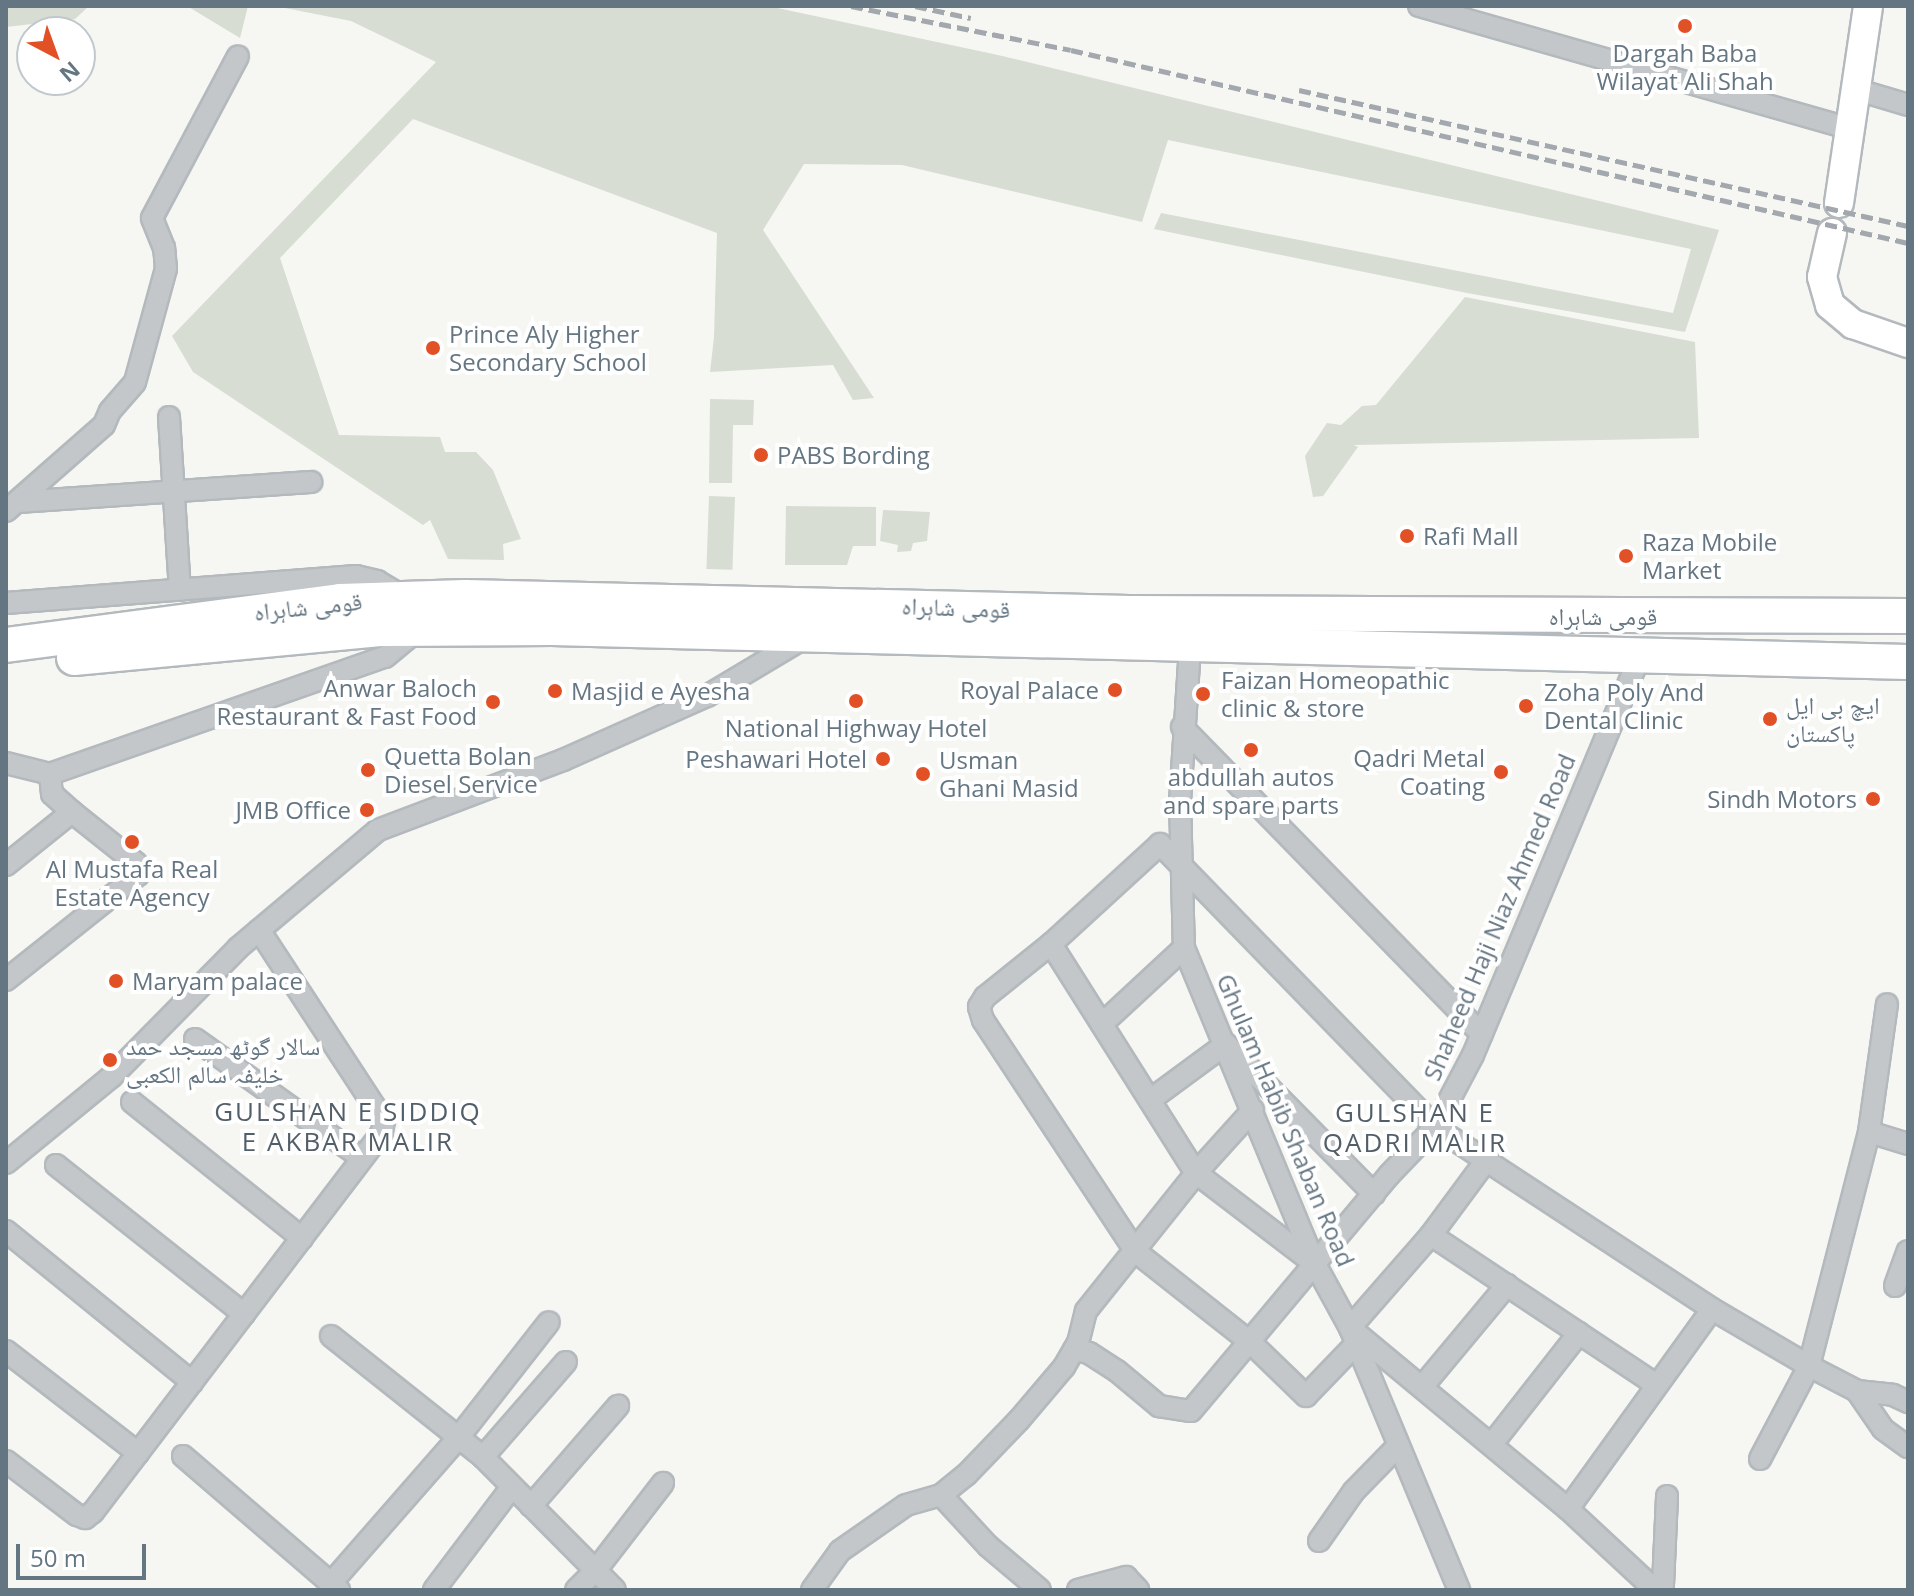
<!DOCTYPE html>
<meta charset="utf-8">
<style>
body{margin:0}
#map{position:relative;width:1914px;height:1596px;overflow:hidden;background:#f6f6f2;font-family:"Open Sans","Noto Naskh Arabic",sans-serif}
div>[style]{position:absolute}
.green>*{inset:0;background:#d7ddd3;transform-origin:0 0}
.roads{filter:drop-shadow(2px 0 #b3b9bd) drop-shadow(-2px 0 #b3b9bd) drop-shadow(0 2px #b3b9bd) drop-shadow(0 -2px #b3b9bd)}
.minor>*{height:20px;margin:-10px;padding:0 10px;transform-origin:10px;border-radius:10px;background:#c3c7ca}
.secondary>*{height:28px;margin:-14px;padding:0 14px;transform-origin:14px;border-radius:14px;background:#fff}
.trunk>*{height:34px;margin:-17px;padding:0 17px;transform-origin:17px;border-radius:17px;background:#fff}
.rail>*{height:5px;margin-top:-2.5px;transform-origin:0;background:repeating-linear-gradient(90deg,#a2a8ad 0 12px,transparent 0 18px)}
.dots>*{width:22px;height:22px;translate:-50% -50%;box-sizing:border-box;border:4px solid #fff;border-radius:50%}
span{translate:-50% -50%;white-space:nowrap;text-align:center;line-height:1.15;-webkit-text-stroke:8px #fff;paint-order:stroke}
.poi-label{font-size:24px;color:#657683}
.left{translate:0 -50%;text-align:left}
.right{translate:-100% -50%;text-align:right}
.street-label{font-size:24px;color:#657683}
.neighbourhood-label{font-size:26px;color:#535f68;letter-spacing:2px}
.frame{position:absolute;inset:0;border:8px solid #657683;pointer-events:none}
.north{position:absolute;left:16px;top:16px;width:80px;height:80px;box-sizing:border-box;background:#fff;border:2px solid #c1c8cd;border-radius:50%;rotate:139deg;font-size:22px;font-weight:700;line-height:32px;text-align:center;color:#657683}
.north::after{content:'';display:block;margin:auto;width:28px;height:36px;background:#e25126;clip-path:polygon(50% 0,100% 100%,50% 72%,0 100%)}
.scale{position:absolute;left:16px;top:1544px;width:130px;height:36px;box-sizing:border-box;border:4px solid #657683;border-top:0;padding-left:10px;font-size:24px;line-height:28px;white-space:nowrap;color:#657683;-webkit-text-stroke:6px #fff;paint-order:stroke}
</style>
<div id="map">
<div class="green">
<i style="clip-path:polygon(6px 6px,89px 6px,75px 19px,6px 27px)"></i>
<i style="clip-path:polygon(187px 6px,248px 6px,240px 38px)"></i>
<i style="clip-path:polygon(275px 6px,768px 6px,998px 55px,1719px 230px,1685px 332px,1467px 293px,1154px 229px,1161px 213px,1673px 313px,1691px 249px,1168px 140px,1142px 222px,902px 165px,804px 164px,763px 230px,874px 398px,853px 400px,833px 365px,710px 372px,714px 337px,717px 233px,413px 119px,280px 258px,339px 435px,440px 437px,445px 452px,476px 452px,493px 470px,521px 539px,503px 544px,504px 560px,448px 559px,430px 520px,423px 525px,193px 372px,172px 336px,436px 62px,351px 21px)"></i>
<i style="clip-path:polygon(1465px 297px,1695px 342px,1699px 438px,1354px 445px,1358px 447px,1323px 496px,1313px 497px,1305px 456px,1327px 423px,1341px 425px,1362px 406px,1376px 405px)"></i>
<i style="clip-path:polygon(710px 399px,754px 400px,753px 425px,733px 425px,732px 483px,709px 483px)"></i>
<i style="left:709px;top:496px;width:26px;height:73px;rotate:2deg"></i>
<i style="clip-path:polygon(786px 506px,876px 507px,876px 546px,853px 546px,847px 565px,785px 565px)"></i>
<i style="clip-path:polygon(883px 510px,930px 512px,927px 541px,913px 543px,911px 551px,897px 552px,898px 545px,880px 541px)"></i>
</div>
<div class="roads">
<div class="minor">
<i style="left:1419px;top:6px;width:448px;rotate:15.9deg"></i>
<i style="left:1858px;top:90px;width:52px;rotate:16.7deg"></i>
<i style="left:169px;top:417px;width:173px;rotate:86.4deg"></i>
<i style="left:17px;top:502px;width:295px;rotate:-3.9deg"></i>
<i style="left:6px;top:511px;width:130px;rotate:-41.3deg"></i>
<i style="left:104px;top:425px;width:15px;rotate:-67deg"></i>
<i style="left:110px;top:411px;width:38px;rotate:-49deg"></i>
<i style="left:135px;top:382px;width:117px;rotate:-74.7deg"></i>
<i style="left:166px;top:269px;width:21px;rotate:-95deg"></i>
<i style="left:164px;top:248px;width:32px;rotate:-112deg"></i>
<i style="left:152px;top:218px;width:183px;rotate:-62deg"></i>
<i style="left:6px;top:603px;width:351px;rotate:-4.4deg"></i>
<i style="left:356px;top:576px;width:22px;rotate:13deg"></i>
<i style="left:377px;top:581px;width:29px;rotate:31deg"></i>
<i style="left:1190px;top:647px;width:153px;rotate:93.7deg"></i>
<i style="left:1180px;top:800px;width:148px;rotate:88.5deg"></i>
<i style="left:1184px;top:948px;width:342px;rotate:67.5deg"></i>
<i style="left:1315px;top:1264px;width:73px;rotate:61.3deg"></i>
<i style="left:1350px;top:1328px;width:284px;rotate:67.4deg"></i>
<i style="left:1182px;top:727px;width:429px;rotate:45.7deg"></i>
<i style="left:6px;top:763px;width:45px;rotate:14deg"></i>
<i style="left:50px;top:774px;width:355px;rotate:-19.3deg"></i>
<i style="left:385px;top:657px;width:45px;rotate:-39.6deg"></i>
<i style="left:6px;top:865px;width:85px;rotate:-38.8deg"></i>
<i style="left:72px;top:812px;width:27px;rotate:-138deg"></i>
<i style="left:52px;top:794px;width:20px;rotate:-96deg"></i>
<i style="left:1051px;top:944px;width:271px;rotate:57.7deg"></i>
<i style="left:1196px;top:1173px;width:150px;rotate:37.4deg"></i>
<i style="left:6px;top:980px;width:169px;rotate:-38.5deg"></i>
<i style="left:138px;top:875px;width:7px;rotate:-63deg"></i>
<i style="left:141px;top:869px;width:8px;rotate:-130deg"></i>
<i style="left:136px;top:863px;width:82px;rotate:-141.4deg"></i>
<i style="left:1102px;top:1024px;width:112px;rotate:-42.8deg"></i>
<i style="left:195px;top:1039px;width:205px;rotate:35.5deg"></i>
<i style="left:1150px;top:1100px;width:94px;rotate:-36.4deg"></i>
<i style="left:1226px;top:1044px;width:211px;rotate:45.4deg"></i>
<i style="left:132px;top:1102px;width:218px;rotate:38.7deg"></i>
<i style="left:1869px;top:1132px;width:41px;rotate:17.1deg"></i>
<i style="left:1485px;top:1162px;width:91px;rotate:126.5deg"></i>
<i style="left:1431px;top:1235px;width:123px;rotate:131.1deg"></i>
<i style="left:1350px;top:1328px;width:283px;rotate:39.7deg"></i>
<i style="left:1568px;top:1509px;width:116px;rotate:42.9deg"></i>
<i style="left:1653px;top:1588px;width:10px;rotate:-17deg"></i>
<i style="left:1663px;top:1585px;width:89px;rotate:-87.4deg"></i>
<i style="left:6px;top:1163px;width:136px;rotate:-39.3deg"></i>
<i style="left:111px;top:1077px;width:181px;rotate:-45.4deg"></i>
<i style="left:238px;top:948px;width:183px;rotate:-40.1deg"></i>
<i style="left:378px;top:830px;width:198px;rotate:-20.7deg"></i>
<i style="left:563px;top:760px;width:158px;rotate:-24deg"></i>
<i style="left:707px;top:696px;width:113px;rotate:-30.9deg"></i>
<i style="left:56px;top:1165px;width:240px;rotate:38.4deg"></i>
<i style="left:6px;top:1231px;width:240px;rotate:39.1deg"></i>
<i style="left:1431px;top:1235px;width:271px;rotate:33.6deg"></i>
<i style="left:1895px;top:1286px;width:37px;rotate:-70deg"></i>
<i style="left:331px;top:1336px;width:194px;rotate:38.5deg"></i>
<i style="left:483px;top:1457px;width:187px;rotate:45.2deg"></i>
<i style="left:1356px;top:1344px;width:72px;rotate:133.9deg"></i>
<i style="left:1306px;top:1396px;width:78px;rotate:-136deg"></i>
<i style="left:1250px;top:1342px;width:145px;rotate:-141.7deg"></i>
<i style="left:1136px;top:1252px;width:278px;rotate:-123.4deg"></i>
<i style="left:983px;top:1020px;width:14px;rotate:-107deg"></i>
<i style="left:979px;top:1007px;width:12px;rotate:-59deg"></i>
<i style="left:985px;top:997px;width:85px;rotate:-38.8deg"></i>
<i style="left:1051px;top:944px;width:148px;rotate:-42.5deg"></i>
<i style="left:1160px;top:844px;width:395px;rotate:45.8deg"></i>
<i style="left:1435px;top:1127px;width:331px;rotate:33.3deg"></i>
<i style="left:1712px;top:1309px;width:113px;rotate:30.4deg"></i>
<i style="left:1809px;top:1366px;width:54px;rotate:27.5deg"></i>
<i style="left:1857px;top:1391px;width:36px;rotate:6deg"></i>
<i style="left:1893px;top:1395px;width:17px;rotate:25deg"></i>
<i style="left:1074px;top:1350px;width:15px;rotate:11deg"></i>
<i style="left:1089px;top:1353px;width:33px;rotate:33deg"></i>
<i style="left:1117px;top:1371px;width:55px;rotate:39.8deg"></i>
<i style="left:1159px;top:1406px;width:32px;rotate:9deg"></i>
<i style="left:1191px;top:1411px;width:308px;rotate:-50deg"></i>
<i style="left:1389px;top:1175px;width:66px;rotate:-46.2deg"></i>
<i style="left:1435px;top:1127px;width:81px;rotate:-62.2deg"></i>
<i style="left:1473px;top:1055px;width:433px;rotate:-67.3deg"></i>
<i style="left:6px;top:1351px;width:167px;rotate:37.7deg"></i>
<i style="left:1422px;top:1387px;width:133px;rotate:-50.2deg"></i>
<i style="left:1857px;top:1391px;width:46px;rotate:55.6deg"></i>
<i style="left:1883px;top:1429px;width:31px;rotate:36deg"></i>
<i style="left:1492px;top:1444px;width:141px;rotate:-51.9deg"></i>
<i style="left:183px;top:1456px;width:206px;rotate:40.7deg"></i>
<i style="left:483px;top:1457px;width:126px;rotate:-48.9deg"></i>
<i style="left:1760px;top:1459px;width:105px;rotate:-62.2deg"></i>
<i style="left:1809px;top:1366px;width:242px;rotate:-75.6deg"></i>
<i style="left:1869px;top:1132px;width:129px;rotate:-82deg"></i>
<i style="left:6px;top:1461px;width:89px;rotate:37.3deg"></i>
<i style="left:77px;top:1515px;width:9px;rotate:21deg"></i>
<i style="left:85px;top:1518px;width:10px;rotate:-37deg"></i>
<i style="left:93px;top:1512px;width:477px;rotate:-52.7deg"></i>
<i style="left:382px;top:1132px;width:11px;rotate:-80deg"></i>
<i style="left:384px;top:1121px;width:228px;rotate:-123.2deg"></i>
<i style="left:941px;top:1495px;width:69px;rotate:47.3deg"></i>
<i style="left:988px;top:1546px;width:68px;rotate:40.2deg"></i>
<i style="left:531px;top:1506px;width:133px;rotate:-49deg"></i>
<i style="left:1568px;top:1509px;width:246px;rotate:-54.2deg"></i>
<i style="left:1319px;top:1541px;width:61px;rotate:-55deg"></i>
<i style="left:1354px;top:1491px;width:62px;rotate:-45.7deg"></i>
<i style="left:332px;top:1582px;width:191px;rotate:-48.8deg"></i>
<i style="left:458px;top:1438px;width:147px;rotate:-51.9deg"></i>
<i style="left:434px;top:1590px;width:129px;rotate:-52.9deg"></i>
<i style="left:576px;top:1590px;width:28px;rotate:-45deg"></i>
<i style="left:596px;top:1570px;width:110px;rotate:-52.4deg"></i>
<i style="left:812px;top:1590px;width:48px;rotate:-54.3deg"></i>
<i style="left:840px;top:1551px;width:80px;rotate:-34.9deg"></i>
<i style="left:906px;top:1505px;width:36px;rotate:-16deg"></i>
<i style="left:941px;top:1495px;width:32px;rotate:-39deg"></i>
<i style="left:966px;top:1475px;width:76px;rotate:-46.1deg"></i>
<i style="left:1019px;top:1420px;width:70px;rotate:-49.7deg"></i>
<i style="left:1064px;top:1367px;width:28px;rotate:-60deg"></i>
<i style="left:1078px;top:1343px;width:33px;rotate:-76deg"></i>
<i style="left:1086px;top:1311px;width:176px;rotate:-51.4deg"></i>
<i style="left:1196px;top:1173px;width:85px;rotate:-47.9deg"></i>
<i style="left:1078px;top:1590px;width:50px;rotate:-15.2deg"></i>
<i style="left:1126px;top:1577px;width:18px;rotate:47deg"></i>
</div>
<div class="secondary">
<i style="left:1839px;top:203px;width:199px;rotate:-81.6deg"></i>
<i style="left:1832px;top:233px;width:45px;rotate:102.8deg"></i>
<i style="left:1822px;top:277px;width:29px;rotate:74deg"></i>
<i style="left:1830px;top:305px;width:30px;rotate:40deg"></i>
<i style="left:1853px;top:324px;width:58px;rotate:19.1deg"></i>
</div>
<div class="trunk">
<i style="left:6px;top:645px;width:337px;rotate:-7.5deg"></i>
<i style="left:340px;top:601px;width:125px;rotate:-1.8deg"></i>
<i style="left:465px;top:597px;width:664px;rotate:1.38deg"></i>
<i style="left:1129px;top:613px;width:779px;rotate:0.22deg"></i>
<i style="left:74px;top:658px;width:310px;rotate:-5.4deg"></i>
<i style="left:383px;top:629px;width:169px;rotate:-0.3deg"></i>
<i style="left:552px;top:628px;width:1356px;rotate:1.44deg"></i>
</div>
</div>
<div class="rail">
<i style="left:851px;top:6px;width:224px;rotate:11.3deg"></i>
<i style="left:1071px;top:50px;width:859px;rotate:12.98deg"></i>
<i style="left:915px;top:6px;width:57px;rotate:12.1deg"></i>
<i style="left:1299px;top:90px;width:624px;rotate:12.59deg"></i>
</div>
<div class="dots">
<i style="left:1685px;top:26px;background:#e25126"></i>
<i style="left:433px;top:348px;background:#e25126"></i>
<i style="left:761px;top:455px;background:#e25126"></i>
<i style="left:1407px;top:536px;background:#e25126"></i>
<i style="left:1626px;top:556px;background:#e25126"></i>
<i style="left:1115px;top:690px;background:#e25126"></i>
<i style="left:555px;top:691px;background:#e25126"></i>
<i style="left:1203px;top:694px;background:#e25126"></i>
<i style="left:856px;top:701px;background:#e25126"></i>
<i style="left:493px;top:702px;background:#e25126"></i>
<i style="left:1526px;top:706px;background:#e25126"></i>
<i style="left:1770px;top:719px;background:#e25126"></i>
<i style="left:1251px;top:750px;background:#e25126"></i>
<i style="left:883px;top:759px;background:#e25126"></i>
<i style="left:368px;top:770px;background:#e25126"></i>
<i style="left:1501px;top:772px;background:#e25126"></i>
<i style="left:923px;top:774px;background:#e25126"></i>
<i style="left:1873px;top:799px;background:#e25126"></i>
<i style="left:367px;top:810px;background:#e25126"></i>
<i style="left:132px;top:842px;background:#e25126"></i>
<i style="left:116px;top:981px;background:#e25126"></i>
<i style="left:110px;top:1060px;background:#e25126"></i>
</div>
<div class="poi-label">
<span style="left:1685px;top:67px">Dargah Baba<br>Wilayat Ali Shah</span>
<span class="left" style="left:449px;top:348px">Prince Aly Higher<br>Secondary School</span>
<span class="left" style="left:777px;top:455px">PABS Bording</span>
<span class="left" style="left:1423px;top:536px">Rafi Mall</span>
<span class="left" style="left:1642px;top:556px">Raza Mobile<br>Market</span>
<span class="left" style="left:1221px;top:694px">Faizan Homeopathic<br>clinic &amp; store</span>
<span class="right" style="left:477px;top:702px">Anwar Baloch<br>Restaurant &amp; Fast Food</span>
<span class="right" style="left:1099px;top:690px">Royal Palace</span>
<span class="left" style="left:571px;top:691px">Masjid e Ayesha</span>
<span class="left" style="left:1544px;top:706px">Zoha Poly And<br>Dental Clinic</span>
<span class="left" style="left:1786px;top:719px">ایچ بی ایل<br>پاکستان</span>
<span style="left:856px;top:728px">National Highway Hotel</span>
<span class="left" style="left:384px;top:770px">Quetta Bolan<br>Diesel Service</span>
<span class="right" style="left:1485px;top:772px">Qadri Metal<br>Coating</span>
<span class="right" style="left:867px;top:759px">Peshawari Hotel</span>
<span class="left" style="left:939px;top:774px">Usman<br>Ghani Masid</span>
<span style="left:1251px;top:791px">abdullah autos<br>and spare parts</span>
<span class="right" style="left:1857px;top:799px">Sindh Motors</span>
<span class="right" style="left:351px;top:810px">JMB Office</span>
<span style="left:132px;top:883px">Al Mustafa Real<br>Estate Agency</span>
<span class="left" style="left:132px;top:981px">Maryam palace</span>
<span class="left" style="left:126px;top:1060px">سالار گوٹھ مسجد حمد<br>خلیفہ سالم الکعبی</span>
</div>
<div class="street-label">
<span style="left:308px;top:606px;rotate:-6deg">قومی شاہراہ</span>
<span style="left:956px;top:607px;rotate:2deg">قومی شاہراہ</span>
<span style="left:1603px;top:616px">قومی شاہراہ</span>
<span style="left:1499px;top:917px;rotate:-67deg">Shaheed Haji Niaz Ahmed Road</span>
<span style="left:1286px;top:1120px;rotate:67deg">Ghulam Habib Shaban Road</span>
</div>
<div class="neighbourhood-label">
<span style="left:348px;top:1127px">GULSHAN E SIDDIQ<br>E AKBAR MALIR</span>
<span style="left:1415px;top:1128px">GULSHAN E<br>QADRI MALIR</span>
</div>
<div class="frame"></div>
<div class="north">N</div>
<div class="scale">50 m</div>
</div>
